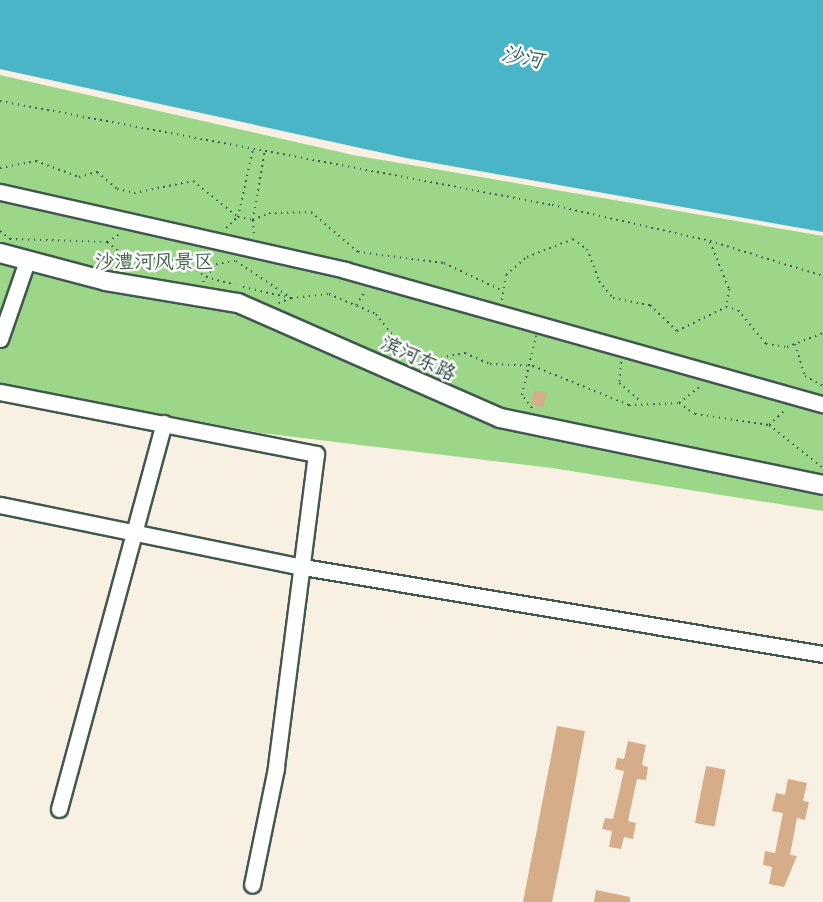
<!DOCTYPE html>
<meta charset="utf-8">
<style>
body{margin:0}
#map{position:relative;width:823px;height:902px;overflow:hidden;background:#f8f1e3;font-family:"Architects Daughter","LXGW WenKai TC",sans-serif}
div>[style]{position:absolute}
.green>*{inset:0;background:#9bd689}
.water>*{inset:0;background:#49b5c6}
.building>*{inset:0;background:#d5ad89;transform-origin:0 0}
.path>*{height:2px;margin-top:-1px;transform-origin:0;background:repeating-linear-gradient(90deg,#40584e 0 1.5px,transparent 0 6px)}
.roads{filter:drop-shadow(2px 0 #40584e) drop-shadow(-2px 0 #40584e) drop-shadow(0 2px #40584e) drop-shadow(0 -2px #40584e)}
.minor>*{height:15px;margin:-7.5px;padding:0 7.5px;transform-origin:7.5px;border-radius:7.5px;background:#fff}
.tertiary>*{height:18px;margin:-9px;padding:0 9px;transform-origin:9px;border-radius:9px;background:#fff}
span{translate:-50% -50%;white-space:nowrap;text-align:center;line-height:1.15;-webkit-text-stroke:5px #fff;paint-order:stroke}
.park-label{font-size:20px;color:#3e6349}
.street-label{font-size:20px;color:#1f3d34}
.water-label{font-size:21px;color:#2c6160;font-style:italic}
</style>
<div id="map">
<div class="green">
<i style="clip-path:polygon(0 75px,353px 155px,823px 236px,823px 511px,552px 468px,261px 433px,0 384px)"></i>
</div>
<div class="water">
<i style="clip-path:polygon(0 0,823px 0,823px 232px,406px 158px,0 69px)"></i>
</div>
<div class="building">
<i style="left:534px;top:390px;width:13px;height:15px;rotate:13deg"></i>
<i style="clip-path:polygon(557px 726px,585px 731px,564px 843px,552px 902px,523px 902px)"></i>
<i style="clip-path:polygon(628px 741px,646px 745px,642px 765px,648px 767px,646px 780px,637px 779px,628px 821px,636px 823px,633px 839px,624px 837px,621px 849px,609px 847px,612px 831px,602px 829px,605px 818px,613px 819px,624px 771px,615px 769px,617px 758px,624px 759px)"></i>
<i style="left:706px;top:766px;width:20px;height:58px;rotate:11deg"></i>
<i style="clip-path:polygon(788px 779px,807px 783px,803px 801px,809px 802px,805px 820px,797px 818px,790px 855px,797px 856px,784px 887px,769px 884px,772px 867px,763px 865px,765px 851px,775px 853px,783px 813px,772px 811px,776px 793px,785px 795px)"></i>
<i style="clip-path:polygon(596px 890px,630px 897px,630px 902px,594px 902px)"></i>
</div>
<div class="path">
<i style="left:0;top:101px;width:562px;rotate:10.67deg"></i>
<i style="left:552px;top:205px;width:162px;rotate:12.8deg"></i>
<i style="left:710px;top:241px;width:118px;rotate:17.2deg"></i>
<i style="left:0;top:168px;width:37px;rotate:-11deg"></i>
<i style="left:36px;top:161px;width:46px;rotate:20.4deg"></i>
<i style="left:79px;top:177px;width:19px;rotate:-16deg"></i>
<i style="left:97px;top:172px;width:26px;rotate:40deg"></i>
<i style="left:117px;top:189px;width:17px;rotate:13deg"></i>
<i style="left:134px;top:193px;width:60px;rotate:-11.5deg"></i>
<i style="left:193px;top:181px;width:58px;rotate:38.7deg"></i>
<i style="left:238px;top:217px;width:70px;rotate:-77.6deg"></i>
<i style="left:253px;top:220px;width:17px;rotate:-24deg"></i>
<i style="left:269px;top:213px;width:42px;rotate:-1.4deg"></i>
<i style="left:311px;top:212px;width:62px;rotate:40.4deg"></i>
<i style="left:358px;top:252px;width:87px;rotate:7.3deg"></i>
<i style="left:444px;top:263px;width:65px;rotate:25.4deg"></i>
<i style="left:253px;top:220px;width:71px;rotate:-80.3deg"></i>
<i style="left:226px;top:228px;width:16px;rotate:-43deg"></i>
<i style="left:238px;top:217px;width:15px;rotate:11deg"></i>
<i style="left:253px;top:220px;width:14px;rotate:86deg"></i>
<i style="left:0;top:231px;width:13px;rotate:39deg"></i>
<i style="left:10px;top:239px;width:97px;rotate:1.8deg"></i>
<i style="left:107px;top:242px;width:22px;rotate:39deg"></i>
<i style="left:124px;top:256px;width:57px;rotate:4deg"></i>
<i style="left:181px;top:260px;width:30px;rotate:34deg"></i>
<i style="left:206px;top:277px;width:30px;rotate:15deg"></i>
<i style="left:107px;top:242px;width:15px;rotate:-32deg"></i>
<i style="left:710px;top:242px;width:51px;rotate:68deg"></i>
<i style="left:729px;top:289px;width:18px;rotate:99deg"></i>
<i style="left:203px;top:282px;width:22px;rotate:-54deg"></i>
<i style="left:216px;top:264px;width:20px;rotate:-9deg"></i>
<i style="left:236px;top:261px;width:66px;rotate:33.9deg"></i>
<i style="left:291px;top:298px;width:15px;rotate:157deg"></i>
<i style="left:243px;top:287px;width:49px;rotate:12.9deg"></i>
<i style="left:291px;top:298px;width:38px;rotate:-6deg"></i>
<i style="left:329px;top:294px;width:51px;rotate:23.1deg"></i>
<i style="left:376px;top:314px;width:46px;rotate:52.1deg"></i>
<i style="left:404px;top:350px;width:27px;rotate:22deg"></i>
<i style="left:429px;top:360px;width:37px;rotate:-11deg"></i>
<i style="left:465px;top:353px;width:27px;rotate:24deg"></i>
<i style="left:490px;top:364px;width:43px;rotate:2.7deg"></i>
<i style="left:533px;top:366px;width:104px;rotate:22.1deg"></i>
<i style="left:629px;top:405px;width:50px;rotate:-2.3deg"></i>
<i style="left:679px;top:403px;width:19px;rotate:35deg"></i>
<i style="left:695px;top:414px;width:75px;rotate:8.5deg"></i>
<i style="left:769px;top:425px;width:69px;rotate:38.5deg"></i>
<i style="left:502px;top:300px;width:25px;rotate:-81deg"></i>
<i style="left:506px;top:275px;width:28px;rotate:-41deg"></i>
<i style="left:527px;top:257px;width:49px;rotate:-21.4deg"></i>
<i style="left:573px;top:239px;width:17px;rotate:36deg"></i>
<i style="left:587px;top:249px;width:34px;rotate:69deg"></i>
<i style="left:599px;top:281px;width:22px;rotate:51deg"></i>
<i style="left:613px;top:298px;width:38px;rotate:11deg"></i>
<i style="left:650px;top:305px;width:37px;rotate:44deg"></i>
<i style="left:677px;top:331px;width:55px;rotate:-26.1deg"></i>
<i style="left:726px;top:307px;width:12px;rotate:14deg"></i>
<i style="left:738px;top:310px;width:44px;rotate:50.5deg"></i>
<i style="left:766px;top:344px;width:21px;rotate:8deg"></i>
<i style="left:787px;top:347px;width:39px;rotate:-21deg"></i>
<i style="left:356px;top:305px;width:18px;rotate:-56deg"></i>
<i style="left:795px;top:344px;width:34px;rotate:73deg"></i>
<i style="left:805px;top:376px;width:21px;rotate:29deg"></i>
<i style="left:621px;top:362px;width:21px;rotate:95deg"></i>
<i style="left:619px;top:383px;width:30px;rotate:40deg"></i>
<i style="left:679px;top:403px;width:29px;rotate:-38deg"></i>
<i style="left:532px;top:408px;width:16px;rotate:-128deg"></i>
<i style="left:522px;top:395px;width:61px;rotate:-76.7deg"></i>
<i style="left:769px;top:425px;width:23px;rotate:-43deg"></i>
</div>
<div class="roads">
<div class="minor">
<i style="left:0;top:192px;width:354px;rotate:12.7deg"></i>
<i style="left:345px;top:270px;width:496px;rotate:15.7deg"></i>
<i style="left:0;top:339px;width:83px;rotate:-70.9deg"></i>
<i style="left:0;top:392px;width:322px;rotate:11.1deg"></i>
<i style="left:316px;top:454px;width:317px;rotate:97.3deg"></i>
<i style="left:276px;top:768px;width:119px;rotate:101.6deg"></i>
<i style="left:0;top:505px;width:309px;rotate:11.6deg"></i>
<i style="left:303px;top:567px;width:527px;rotate:9.5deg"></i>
<i style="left:59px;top:809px;width:400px;rotate:-74.8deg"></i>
</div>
<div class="tertiary">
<i style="left:0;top:253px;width:110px;rotate:14.8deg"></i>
<i style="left:106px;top:281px;width:134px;rotate:9.5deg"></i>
<i style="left:238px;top:303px;width:286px;rotate:23.7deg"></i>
<i style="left:500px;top:418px;width:330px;rotate:11.7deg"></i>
</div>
</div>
<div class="park-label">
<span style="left:154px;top:262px">沙澧河风景区</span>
</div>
<div class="street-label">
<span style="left:418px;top:359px;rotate:25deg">滨河东路</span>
</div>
<div class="water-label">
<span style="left:522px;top:58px;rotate:11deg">沙河</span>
</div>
</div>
